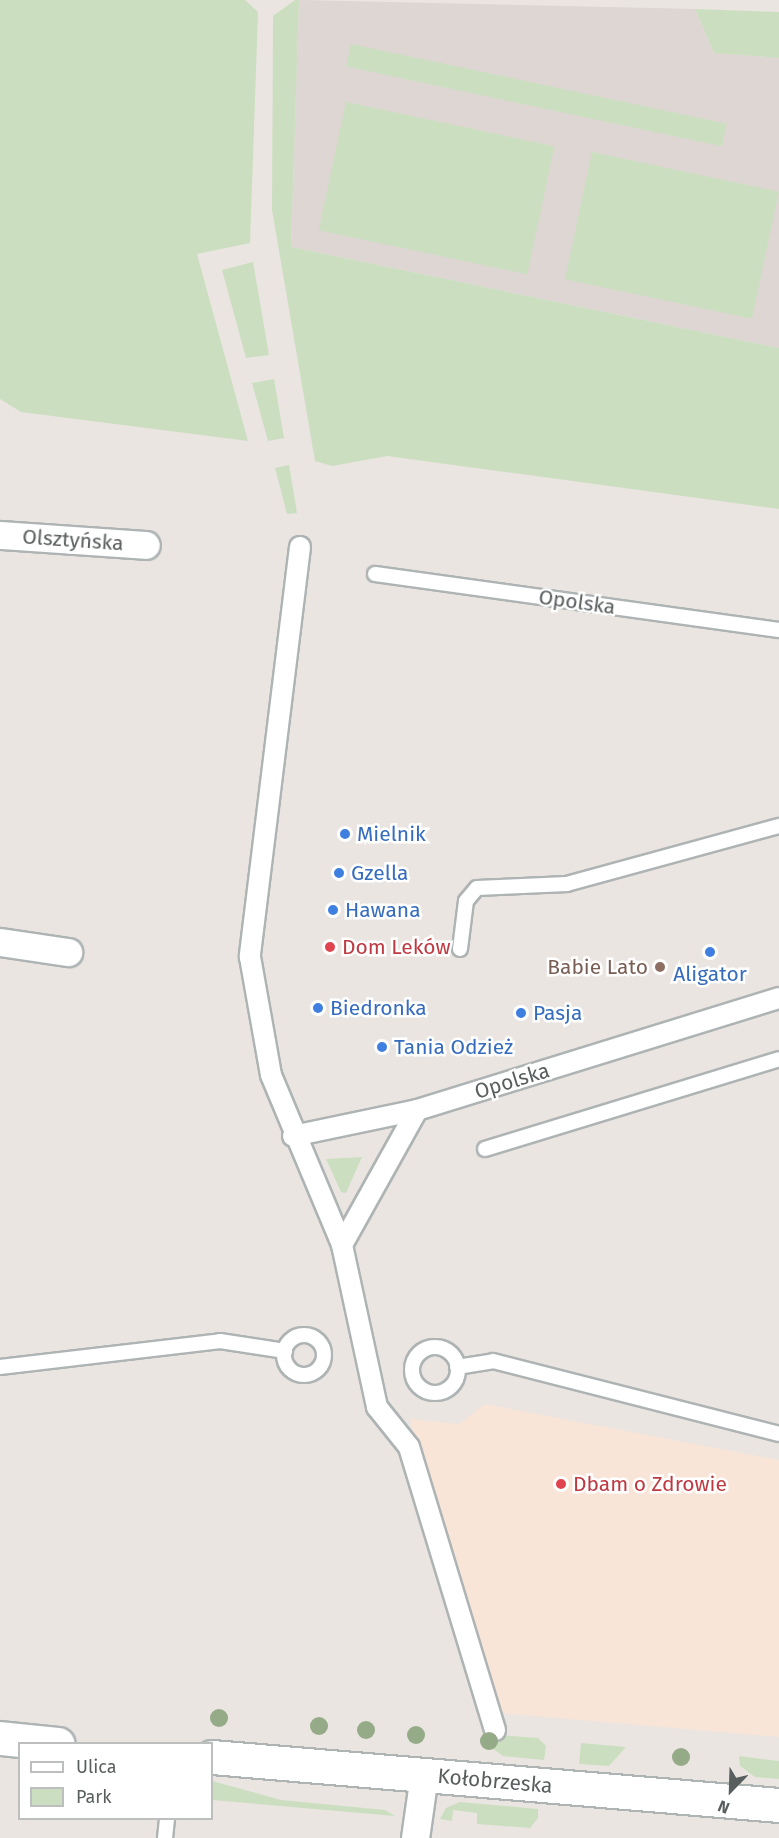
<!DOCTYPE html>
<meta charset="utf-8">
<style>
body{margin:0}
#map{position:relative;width:779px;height:1838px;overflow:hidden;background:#eae5e1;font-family:"Fira Sans",sans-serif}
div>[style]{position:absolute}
.commercial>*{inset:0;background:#f8e5d7}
.education>*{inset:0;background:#ddd6d2}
.green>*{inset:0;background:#cbdfc0;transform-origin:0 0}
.roads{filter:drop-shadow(2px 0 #aeb3b4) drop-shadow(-2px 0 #aeb3b4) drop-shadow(0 2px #aeb3b4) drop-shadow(0 -2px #aeb3b4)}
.service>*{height:14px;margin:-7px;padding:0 7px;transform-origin:7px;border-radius:7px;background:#fff}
.service>.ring{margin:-7px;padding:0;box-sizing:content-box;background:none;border:14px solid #fff;border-radius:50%}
.pedestrian>*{height:20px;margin:-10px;padding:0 10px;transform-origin:10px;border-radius:10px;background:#fff}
.minor>*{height:27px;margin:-13.5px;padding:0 13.5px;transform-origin:13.5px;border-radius:13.5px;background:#fff}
.tertiary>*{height:33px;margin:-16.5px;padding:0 16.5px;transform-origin:16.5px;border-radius:16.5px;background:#fff}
.trees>*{width:18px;height:18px;margin:-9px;border-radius:50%;background:#95aa87}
.dots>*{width:16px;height:16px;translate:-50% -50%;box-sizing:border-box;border:3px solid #fff;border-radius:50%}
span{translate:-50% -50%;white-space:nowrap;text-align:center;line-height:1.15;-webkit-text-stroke:5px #fff;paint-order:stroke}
.street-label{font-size:21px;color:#595e5f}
.shop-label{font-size:21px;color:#366cbe}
.left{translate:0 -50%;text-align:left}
.health-label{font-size:21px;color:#be3a42}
.education-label{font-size:21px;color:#785e54}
.right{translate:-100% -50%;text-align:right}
.legend{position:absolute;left:18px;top:1742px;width:195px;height:78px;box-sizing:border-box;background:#fff;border:2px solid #bdbfbf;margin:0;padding:8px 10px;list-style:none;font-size:18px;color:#595e5f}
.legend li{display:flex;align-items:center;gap:12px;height:30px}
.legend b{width:30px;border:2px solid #bdbfbf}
.north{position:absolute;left:701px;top:1760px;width:60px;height:60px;-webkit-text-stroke:4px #fff;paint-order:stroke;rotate:203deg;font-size:16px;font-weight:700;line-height:24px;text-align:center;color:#595e5f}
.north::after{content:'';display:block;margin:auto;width:21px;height:27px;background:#595e5f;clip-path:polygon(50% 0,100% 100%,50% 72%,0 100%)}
</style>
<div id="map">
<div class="commercial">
<i style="clip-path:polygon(485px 1404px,779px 1460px,779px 1737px,489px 1712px,410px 1419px,459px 1424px)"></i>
</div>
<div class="education">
<i style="clip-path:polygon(299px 0,695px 9px,714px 53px,779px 58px,779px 348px,291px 247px)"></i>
</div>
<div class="green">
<i style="clip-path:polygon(0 0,245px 0,258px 12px,250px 243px,197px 254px,248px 441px,21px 412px,0 399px)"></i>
<i style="clip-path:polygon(295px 0,299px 0,291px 247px,779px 348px,779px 509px,387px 456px,332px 466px,315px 461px,272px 210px,273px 16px)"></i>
<i style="clip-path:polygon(695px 9px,779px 12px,779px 58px,714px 53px)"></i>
<i style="left:351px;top:44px;width:384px;height:23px;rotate:12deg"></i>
<i style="left:346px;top:102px;width:213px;height:131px;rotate:12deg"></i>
<i style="left:592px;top:152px;width:191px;height:130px;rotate:12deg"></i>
<i style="clip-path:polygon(253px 262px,269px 355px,246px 358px,222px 270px)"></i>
<i style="clip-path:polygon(274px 379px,284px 438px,268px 441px,252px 383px)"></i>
<i style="clip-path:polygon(289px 465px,297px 513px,287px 514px,275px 468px)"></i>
<i style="clip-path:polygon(362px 1157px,346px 1193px,341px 1192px,326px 1159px)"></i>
<i style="clip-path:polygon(485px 1734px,538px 1738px,546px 1746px,544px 1760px,503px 1756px,485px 1743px)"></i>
<i style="clip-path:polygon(581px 1743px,626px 1747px,609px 1766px,579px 1764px)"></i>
<i style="clip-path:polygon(739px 1756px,779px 1761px,779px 1779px,755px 1777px,740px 1766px)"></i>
<i style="clip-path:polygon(212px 1781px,281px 1800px,385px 1810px,395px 1816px,212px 1800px)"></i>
<i style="clip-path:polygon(460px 1802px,538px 1809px,538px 1818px,530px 1828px,477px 1824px,477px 1813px,453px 1810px,452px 1821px,440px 1819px,446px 1808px)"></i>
</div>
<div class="roads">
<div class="service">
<i style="left:375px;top:574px;width:408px;rotate:7.9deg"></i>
<i style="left:460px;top:949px;width:48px;rotate:-82.9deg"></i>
<i style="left:466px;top:901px;width:17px;rotate:-50deg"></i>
<i style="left:477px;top:888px;width:90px;rotate:-2.5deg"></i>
<i style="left:567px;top:884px;width:220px;rotate:-15.3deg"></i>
<i style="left:485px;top:1149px;width:307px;rotate:-17deg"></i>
<i class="ring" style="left:284px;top:1335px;width:26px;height:26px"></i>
<i class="ring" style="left:412px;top:1347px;width:32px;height:32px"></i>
<i style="left:0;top:1367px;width:222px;rotate:-6.7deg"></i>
<i style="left:220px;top:1341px;width:66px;rotate:8.7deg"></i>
<i style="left:457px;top:1367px;width:36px;rotate:-9deg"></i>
<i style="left:493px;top:1361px;width:295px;rotate:14.3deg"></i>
<i style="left:165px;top:1838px;width:20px;rotate:-84deg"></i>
</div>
<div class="pedestrian">
<i style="left:300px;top:547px;width:413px;rotate:97deg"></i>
<i style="left:250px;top:957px;width:120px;rotate:79.9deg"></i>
<i style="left:271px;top:1075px;width:184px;rotate:67.3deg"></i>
<i style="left:342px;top:1245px;width:166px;rotate:77.8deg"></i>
<i style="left:377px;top:1407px;width:51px;rotate:51.3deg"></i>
<i style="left:409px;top:1447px;width:296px;rotate:73.1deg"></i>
<i style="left:293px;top:1136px;width:127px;rotate:-11.8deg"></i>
<i style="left:417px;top:1110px;width:379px;rotate:-17.2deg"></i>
<i style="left:342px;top:1245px;width:154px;rotate:-60.9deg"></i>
</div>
<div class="minor">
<i style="left:0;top:535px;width:146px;rotate:3.9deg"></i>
<i style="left:0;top:942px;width:69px;rotate:8.4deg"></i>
<i style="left:415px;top:1838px;width:64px;rotate:-81.9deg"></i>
</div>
<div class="tertiary">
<i style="left:0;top:1738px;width:58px;rotate:5.9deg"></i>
<i style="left:212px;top:1757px;width:569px;rotate:4.84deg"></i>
</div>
</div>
<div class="trees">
<i style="left:219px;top:1718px"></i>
<i style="left:319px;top:1726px"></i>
<i style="left:366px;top:1730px"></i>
<i style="left:416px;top:1735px"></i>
<i style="left:489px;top:1741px"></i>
<i style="left:681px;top:1757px"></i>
</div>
<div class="dots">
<i style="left:345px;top:834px;background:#3f7fe0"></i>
<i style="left:339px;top:873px;background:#3f7fe0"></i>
<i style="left:333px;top:910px;background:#3f7fe0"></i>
<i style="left:330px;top:947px;background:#e0444e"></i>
<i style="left:710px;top:952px;background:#3f7fe0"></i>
<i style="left:660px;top:967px;background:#8d6e63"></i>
<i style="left:318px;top:1008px;background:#3f7fe0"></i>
<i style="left:521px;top:1013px;background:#3f7fe0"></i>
<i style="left:382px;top:1047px;background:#3f7fe0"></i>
<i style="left:561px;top:1484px;background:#e0444e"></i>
</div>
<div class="street-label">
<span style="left:73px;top:540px;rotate:4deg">Olsztyńska</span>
<span style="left:577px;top:602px;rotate:8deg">Opolska</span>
<span style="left:512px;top:1081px;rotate:-17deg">Opolska</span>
<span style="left:495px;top:1781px;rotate:5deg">Kołobrzeska</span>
</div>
<div class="shop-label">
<span class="left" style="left:357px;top:834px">Mielnik</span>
<span class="left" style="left:351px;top:873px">Gzella</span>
<span class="left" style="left:345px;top:910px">Hawana</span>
<span style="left:710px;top:974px">Aligator</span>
<span class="left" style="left:330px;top:1008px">Biedronka</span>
<span class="left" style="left:533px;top:1013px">Pasja</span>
<span class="left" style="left:394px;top:1047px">Tania Odzież</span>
</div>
<div class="health-label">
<span class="left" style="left:342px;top:947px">Dom Leków</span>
<span class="left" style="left:573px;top:1484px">Dbam o Zdrowie</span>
</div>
<div class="education-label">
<span class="right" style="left:648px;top:967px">Babie Lato</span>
</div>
<ul class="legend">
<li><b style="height:8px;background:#fff"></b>Ulica</li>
<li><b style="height:16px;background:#cbdfc0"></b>Park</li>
</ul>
<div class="north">N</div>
</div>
